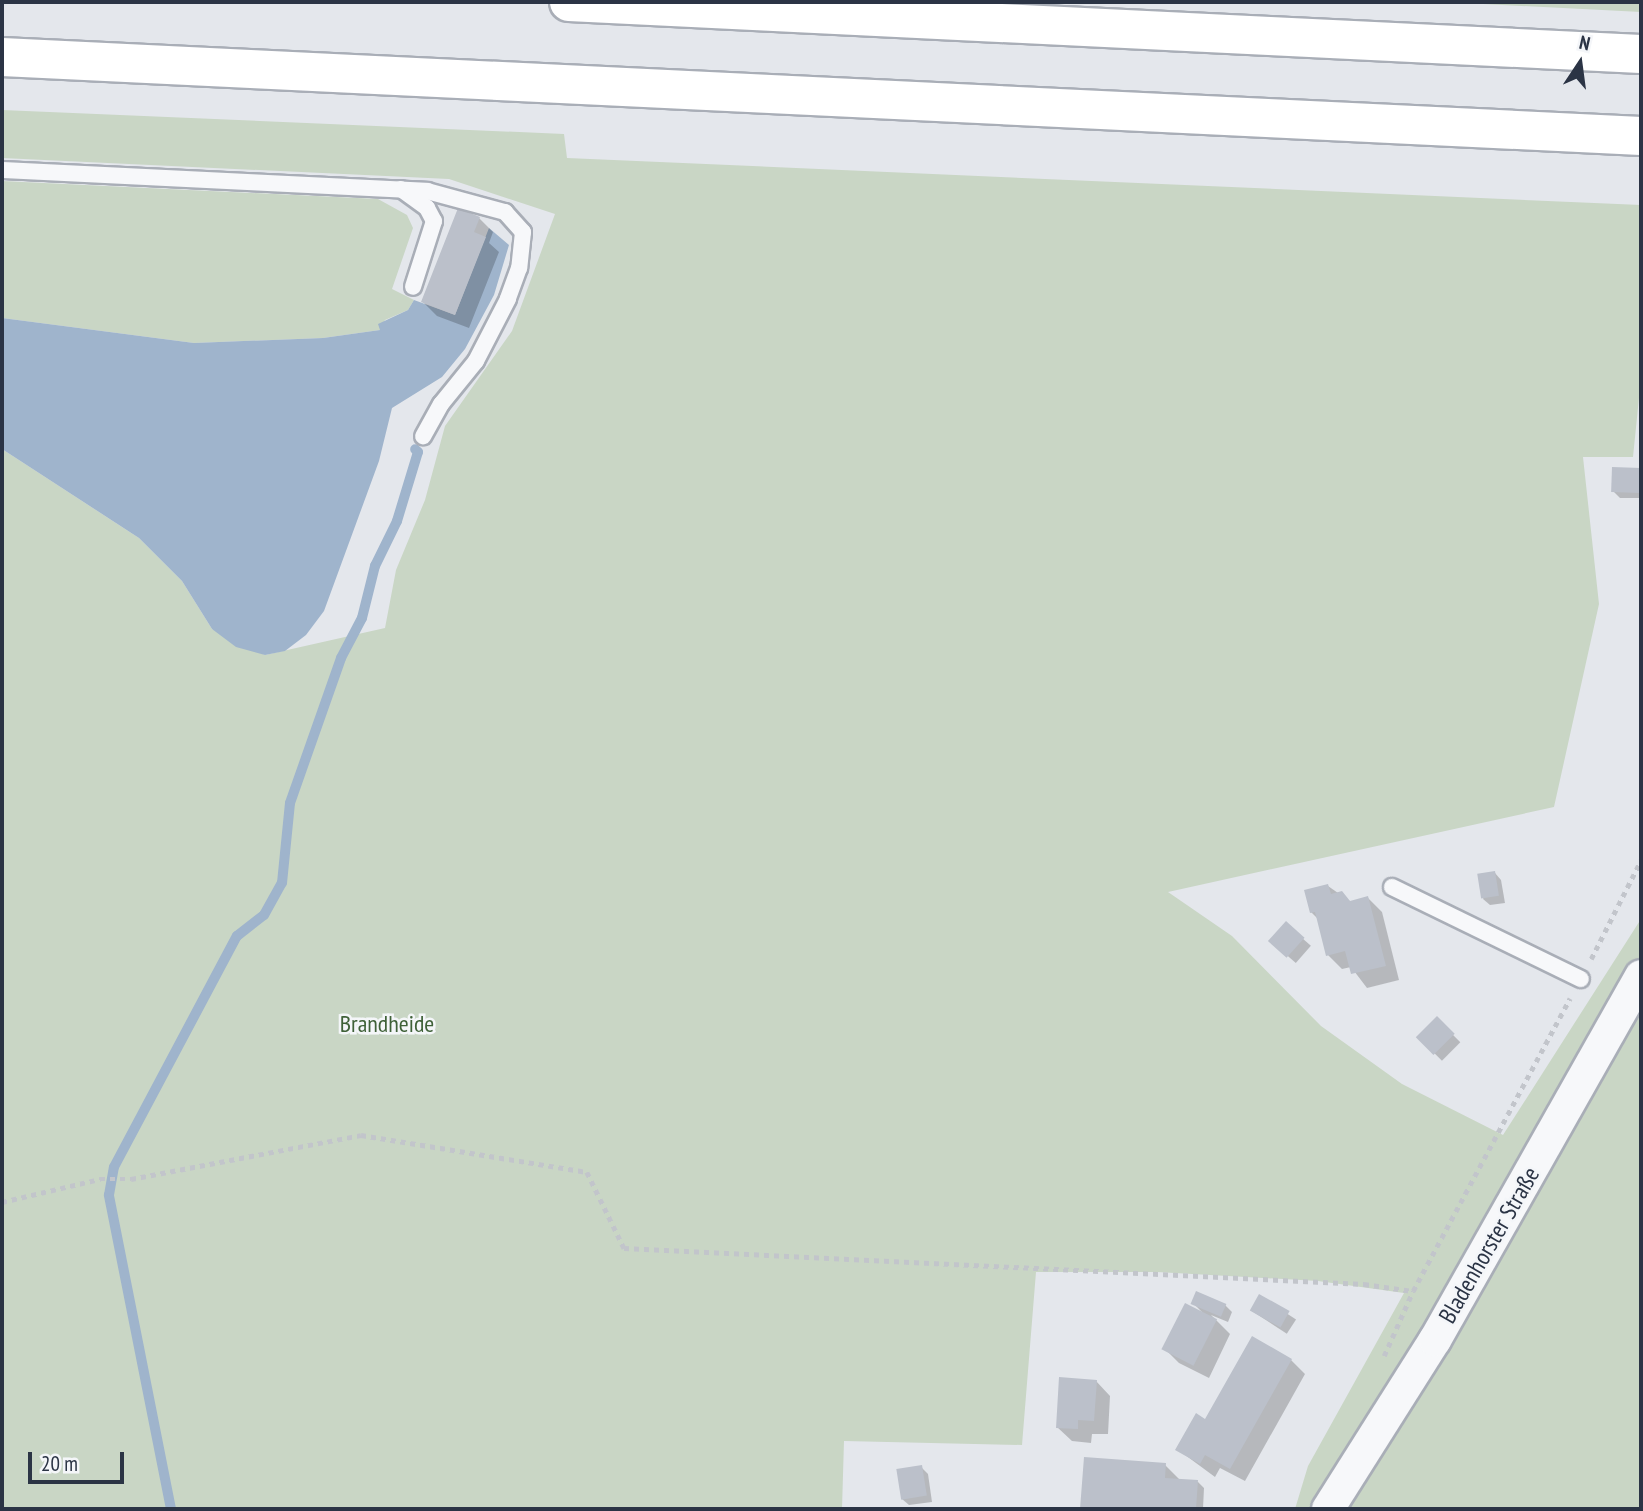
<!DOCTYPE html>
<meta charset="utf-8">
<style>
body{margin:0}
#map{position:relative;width:1643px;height:1511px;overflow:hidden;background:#e4e7ec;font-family:"PT Sans Narrow",sans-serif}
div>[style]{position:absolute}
.green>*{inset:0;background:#c9d6c5}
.water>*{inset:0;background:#9fb4cc}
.shadow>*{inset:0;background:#0003;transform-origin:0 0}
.stream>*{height:10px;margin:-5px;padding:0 5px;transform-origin:5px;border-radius:5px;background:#9fb4cc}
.building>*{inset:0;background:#bbc0ca;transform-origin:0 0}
.path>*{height:4.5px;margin-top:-2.25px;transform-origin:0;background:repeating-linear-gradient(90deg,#c2c5cb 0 5px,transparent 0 10px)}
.roads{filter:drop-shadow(2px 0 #a9aeb7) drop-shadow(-2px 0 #a9aeb7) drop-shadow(0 2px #a9aeb7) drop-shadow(0 -2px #a9aeb7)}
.service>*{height:16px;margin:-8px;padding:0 8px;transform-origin:8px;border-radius:8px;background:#f7f8fa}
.minor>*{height:32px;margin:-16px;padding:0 16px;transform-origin:16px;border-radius:16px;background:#f7f8fa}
.motorway>*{height:38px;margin:-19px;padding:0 19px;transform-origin:19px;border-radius:19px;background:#fff}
span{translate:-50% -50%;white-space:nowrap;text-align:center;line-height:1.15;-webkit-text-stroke:5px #f4f6f9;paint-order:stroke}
.park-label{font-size:24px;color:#3f6138}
.street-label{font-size:24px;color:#2b3445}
.frame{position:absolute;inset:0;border:4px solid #2b3445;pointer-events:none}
.north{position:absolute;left:1545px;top:28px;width:70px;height:70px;-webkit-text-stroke:5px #f4f6f9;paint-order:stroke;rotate:13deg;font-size:19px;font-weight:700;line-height:28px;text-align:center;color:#2b3445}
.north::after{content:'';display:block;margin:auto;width:24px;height:32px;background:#2b3445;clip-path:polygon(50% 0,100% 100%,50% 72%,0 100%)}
.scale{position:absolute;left:28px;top:1452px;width:96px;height:32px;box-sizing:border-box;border:4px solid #2b3445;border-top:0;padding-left:9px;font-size:21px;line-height:24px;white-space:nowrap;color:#2b3445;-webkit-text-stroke:5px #f4f6f9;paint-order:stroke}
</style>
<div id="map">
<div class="green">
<i style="clip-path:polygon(1445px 2px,1641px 2px,1641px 12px)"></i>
<i style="clip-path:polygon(2px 110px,564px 134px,567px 158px,1641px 205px,1641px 378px,1633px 457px,1583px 457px,1599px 604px,1554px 807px,1168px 892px,1232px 936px,1321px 1026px,1402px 1084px,1503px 1135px,1641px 919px,1641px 1509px,1295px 1509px,1308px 1466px,1404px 1293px,1318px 1281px,1157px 1272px,1036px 1272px,1022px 1445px,844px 1441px,842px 1509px,2px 1509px,2px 449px,139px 538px,182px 581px,212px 629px,265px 655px,385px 628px,396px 570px,425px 500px,445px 426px,512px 331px,555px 214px,449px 179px,2px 158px)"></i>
<i style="clip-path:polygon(2px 181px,378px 199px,407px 215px,413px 228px,392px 289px,414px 300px,408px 310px,385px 320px,380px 330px,323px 338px,194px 343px,2px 318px)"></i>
</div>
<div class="water">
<i style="clip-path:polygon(489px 228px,509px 245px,494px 295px,465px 349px,442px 377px,392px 408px,379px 461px,324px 611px,306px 635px,285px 651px,265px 655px,236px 647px,212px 629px,182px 581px,139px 538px,2px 449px,2px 318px,194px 343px,323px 338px,380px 330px,378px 324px,408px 310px,414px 300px,455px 315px)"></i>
</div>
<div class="shadow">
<i style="clip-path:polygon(479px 218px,493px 232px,489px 243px,499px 252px,469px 328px,437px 316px,423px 302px)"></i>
<i style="clip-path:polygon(1613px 469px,1641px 470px,1641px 498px,1620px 498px,1613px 491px)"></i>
<i style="clip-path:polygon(1495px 873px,1501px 880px,1505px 903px,1490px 905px,1483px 899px)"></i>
<i style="clip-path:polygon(1328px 886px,1351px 902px,1368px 898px,1382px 912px,1399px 980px,1367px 988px,1351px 967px,1342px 969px,1328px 955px,1319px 920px,1311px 912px)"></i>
<i style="left:1286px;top:924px;width:33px;height:23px;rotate:41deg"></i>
<i style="left:1437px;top:1019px;width:33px;height:26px;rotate:45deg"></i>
<i style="left:1260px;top:1296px;width:43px;height:17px;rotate:33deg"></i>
<i style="clip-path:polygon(1193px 1303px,1225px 1305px,1232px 1312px,1228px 1322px,1211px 1315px,1230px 1334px,1209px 1378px,1179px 1363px,1165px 1349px,1202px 1312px)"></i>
<i style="clip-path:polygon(1291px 1360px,1305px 1374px,1245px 1481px,1220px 1468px,1215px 1477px,1177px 1449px,1206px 1421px)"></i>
<i style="clip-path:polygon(1096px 1381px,1110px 1396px,1108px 1434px,1092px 1434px,1091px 1443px,1072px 1441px,1057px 1427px)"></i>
<i style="clip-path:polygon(1086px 1459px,1165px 1465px,1181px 1481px,1198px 1482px,1204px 1488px,1203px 1509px,1082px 1509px)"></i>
<i style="clip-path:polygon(921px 1467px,928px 1474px,932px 1502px,909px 1505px,902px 1499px)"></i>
</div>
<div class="stream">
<i style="left:171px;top:1509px;width:320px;rotate:-101.2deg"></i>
<i style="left:109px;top:1195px;width:28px;rotate:-80deg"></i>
<i style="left:114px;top:1167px;width:262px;rotate:-62deg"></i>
<i style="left:237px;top:936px;width:34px;rotate:-38deg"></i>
<i style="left:264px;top:915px;width:37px;rotate:-61deg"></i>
<i style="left:282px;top:883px;width:80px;rotate:-84.3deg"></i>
<i style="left:290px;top:803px;width:154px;rotate:-70.6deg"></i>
<i style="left:341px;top:658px;width:45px;rotate:-62.3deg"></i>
<i style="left:362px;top:618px;width:54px;rotate:-76deg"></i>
<i style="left:375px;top:566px;width:50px;rotate:-63.9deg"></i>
<i style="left:397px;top:521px;width:72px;rotate:-73.1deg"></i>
<i style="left:418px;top:452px;width:4px;rotate:-135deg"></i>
</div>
<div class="building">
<i style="clip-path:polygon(458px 208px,480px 217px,474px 232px,486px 237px,455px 315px,421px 302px)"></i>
<i style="left:1612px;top:467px;width:29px;height:25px;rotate:2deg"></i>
<i style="left:1495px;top:871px;width:25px;height:18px;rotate:81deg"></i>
<i style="clip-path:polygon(1328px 884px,1331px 894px,1342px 891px,1350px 901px,1368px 896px,1386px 966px,1351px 974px,1345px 951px,1326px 956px,1315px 912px,1310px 913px,1304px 890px)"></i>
<i style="left:1286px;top:921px;width:25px;height:27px;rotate:42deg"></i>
<i style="left:1437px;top:1016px;width:25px;height:30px;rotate:45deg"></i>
<i style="left:1196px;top:1291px;width:33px;height:14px;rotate:23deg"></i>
<i style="left:1259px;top:1294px;width:35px;height:19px;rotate:29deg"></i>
<i style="left:1185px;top:1303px;width:36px;height:52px;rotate:27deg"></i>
<i style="clip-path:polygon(1252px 1336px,1292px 1359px,1230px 1469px,1205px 1455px,1200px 1464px,1175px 1450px,1196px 1413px,1205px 1419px)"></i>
<i style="clip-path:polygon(1059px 1377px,1097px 1380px,1094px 1421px,1078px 1420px,1078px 1429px,1056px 1428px)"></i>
<i style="clip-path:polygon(1084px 1457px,1166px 1463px,1165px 1478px,1198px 1480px,1196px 1509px,1080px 1509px)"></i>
<i style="left:922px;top:1465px;width:31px;height:26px;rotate:81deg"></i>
</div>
<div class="path">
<i style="left:1591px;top:959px;width:111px;rotate:-63.2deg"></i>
<i style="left:2px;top:1202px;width:101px;rotate:-13.2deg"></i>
<i style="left:100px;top:1179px;width:31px"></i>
<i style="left:131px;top:1179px;width:234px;rotate:-10.8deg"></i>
<i style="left:361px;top:1135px;width:229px;rotate:9.3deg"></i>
<i style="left:587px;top:1172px;width:85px;rotate:64deg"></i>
<i style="left:624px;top:1248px;width:741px;rotate:2.79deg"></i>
<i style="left:1364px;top:1284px;width:49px;rotate:8.1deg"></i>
<i style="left:1384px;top:1356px;width:71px;rotate:-66deg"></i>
<i style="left:1413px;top:1291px;width:332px;rotate:-61.8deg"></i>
</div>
<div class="roads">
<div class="service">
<i style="left:2px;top:170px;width:426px;rotate:2.8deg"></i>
<i style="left:427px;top:191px;width:81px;rotate:15.1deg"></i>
<i style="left:505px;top:212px;width:27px;rotate:48deg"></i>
<i style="left:523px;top:232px;width:36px;rotate:96deg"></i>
<i style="left:519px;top:268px;width:33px;rotate:110deg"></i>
<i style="left:508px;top:299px;width:70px;rotate:117.3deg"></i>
<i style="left:476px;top:361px;width:55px;rotate:129.1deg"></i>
<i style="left:441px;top:404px;width:37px;rotate:119deg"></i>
<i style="left:401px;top:189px;width:32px;rotate:36deg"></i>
<i style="left:427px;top:208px;width:15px;rotate:62deg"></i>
<i style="left:434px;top:221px;width:69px;rotate:107.7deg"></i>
<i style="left:1392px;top:887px;width:210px;rotate:26deg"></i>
</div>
<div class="minor">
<i style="left:1328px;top:1509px;width:200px;rotate:-57.7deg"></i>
<i style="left:1435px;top:1340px;width:418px;rotate:-60.5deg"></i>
</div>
<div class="motorway">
<i style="left:569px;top:2px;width:1073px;rotate:2.78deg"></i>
<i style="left:2px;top:57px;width:1641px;rotate:2.76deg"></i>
</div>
</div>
<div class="park-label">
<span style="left:387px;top:1024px">Brandheide</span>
</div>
<div class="street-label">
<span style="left:1489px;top:1245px;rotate:-60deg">Bladenhorster Straße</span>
</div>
<div class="frame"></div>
<div class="north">N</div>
<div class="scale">20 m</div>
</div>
